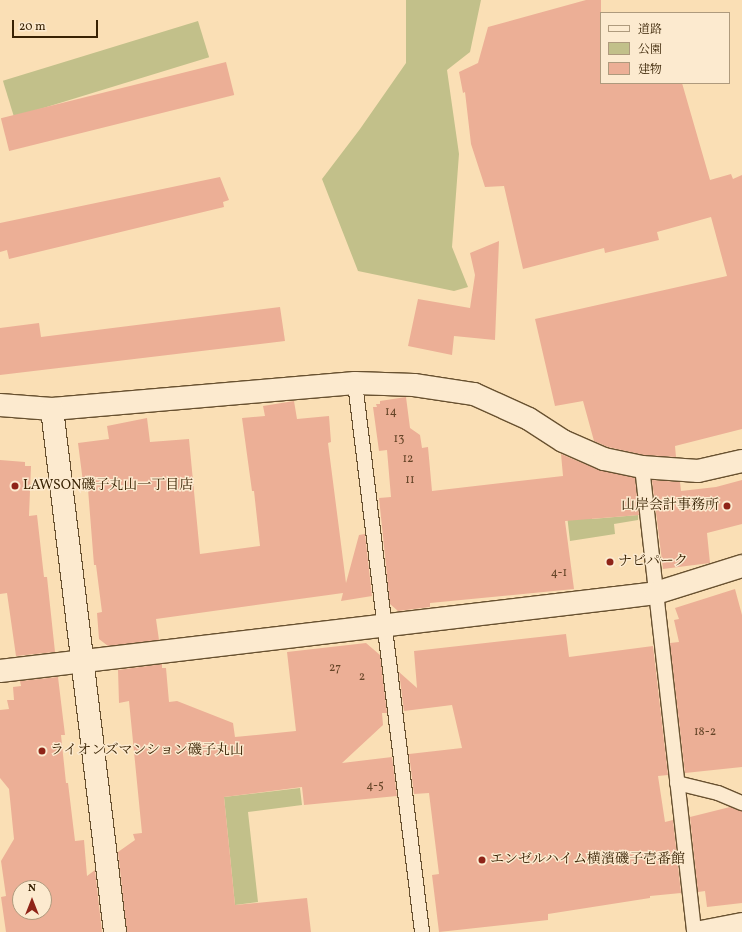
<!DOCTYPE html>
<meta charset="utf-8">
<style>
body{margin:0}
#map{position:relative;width:742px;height:932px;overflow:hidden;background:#fadfb5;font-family:Vollkorn,"Noto Serif JP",serif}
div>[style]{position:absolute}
.green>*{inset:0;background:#c2c08a;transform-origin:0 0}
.building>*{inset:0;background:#ecaf96;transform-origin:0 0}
.roads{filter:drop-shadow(1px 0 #685130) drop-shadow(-1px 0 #685130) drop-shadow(0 1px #685130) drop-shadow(0 -1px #685130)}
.lane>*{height:14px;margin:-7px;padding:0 7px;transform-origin:7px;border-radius:7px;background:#fceacf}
.street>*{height:22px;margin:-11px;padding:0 11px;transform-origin:11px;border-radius:11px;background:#fceacf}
.dots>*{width:11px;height:11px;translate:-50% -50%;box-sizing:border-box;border:2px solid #fceacf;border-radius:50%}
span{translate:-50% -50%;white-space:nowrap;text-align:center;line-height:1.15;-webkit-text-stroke:3px #fceacf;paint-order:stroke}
.number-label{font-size:12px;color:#654528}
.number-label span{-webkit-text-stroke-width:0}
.poi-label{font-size:14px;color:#382203}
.left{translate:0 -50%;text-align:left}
.right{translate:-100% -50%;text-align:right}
.legend{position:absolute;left:600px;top:12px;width:130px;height:72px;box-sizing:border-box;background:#fceacf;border:1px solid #ae9a7d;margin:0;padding:5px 7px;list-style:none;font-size:12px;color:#382203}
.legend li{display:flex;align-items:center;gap:8px;height:20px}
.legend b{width:20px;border:1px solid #ae9a7d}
.north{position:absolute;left:12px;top:880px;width:40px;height:40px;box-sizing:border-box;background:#fceacf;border:1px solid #ae9a7d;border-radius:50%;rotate:0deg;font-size:11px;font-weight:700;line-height:16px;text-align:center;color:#382203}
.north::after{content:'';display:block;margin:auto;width:14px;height:18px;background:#8f2418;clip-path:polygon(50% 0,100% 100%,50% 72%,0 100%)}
.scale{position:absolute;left:12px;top:20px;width:86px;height:18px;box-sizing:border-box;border:2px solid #382203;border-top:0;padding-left:5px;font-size:12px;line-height:14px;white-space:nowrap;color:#382203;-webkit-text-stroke:3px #fceacf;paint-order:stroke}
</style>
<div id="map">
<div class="green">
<i style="clip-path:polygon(406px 0,481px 0,470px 52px,447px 70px,459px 154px,452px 247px,468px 287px,454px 291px,358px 271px,322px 179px,360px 129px,406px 63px)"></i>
<i style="left:198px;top:21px;width:38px;height:204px;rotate:73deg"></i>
<i style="clip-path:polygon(567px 515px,591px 515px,592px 519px,638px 515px,638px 520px,614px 524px,615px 534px,570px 541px)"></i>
<i style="clip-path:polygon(300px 788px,302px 805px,248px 812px,258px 902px,235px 905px,224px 797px)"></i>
</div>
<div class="building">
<i style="clip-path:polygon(586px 0,601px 0,601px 83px,682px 83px,710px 180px,731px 174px,733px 179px,742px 175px,742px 429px,675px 446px,676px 457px,644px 455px,608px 447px,594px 441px,583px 401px,555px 406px,535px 319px,727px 276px,711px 217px,657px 232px,659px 240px,605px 253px,604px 248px,523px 269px,504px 186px,485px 187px,471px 144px,465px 92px,463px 93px,459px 72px,478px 63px,488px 27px)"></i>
<i style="left:226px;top:62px;width:34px;height:232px;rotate:76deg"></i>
<i style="clip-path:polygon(220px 177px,229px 200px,223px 202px,224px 207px,9px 259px,7px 250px,0 252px,0 223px)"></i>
<i style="clip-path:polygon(499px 241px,495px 340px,454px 336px,452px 355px,408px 346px,418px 299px,470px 308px,475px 275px,470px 253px)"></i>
<i style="clip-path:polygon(280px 307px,285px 341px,0 375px,0 328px,39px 323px,41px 337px)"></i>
<i style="clip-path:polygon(406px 397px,410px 428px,420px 435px,422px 448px,428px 447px,432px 491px,563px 476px,561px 454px,599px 470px,635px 478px,639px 515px,565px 521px,574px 589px,430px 603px,430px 607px,398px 611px,390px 604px,379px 498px,391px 497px,387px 450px,379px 451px,373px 407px,377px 407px,376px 404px,380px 404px,380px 401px)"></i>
<i style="clip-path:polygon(294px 401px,297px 419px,329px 416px,331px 442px,328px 443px,346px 583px,359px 535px,365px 534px,372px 596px,341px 601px,343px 593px,156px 619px,159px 640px,108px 646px,99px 639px,97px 613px,102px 612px,96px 565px,94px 565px,88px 489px,84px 490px,78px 443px,109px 439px,107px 426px,147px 418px,150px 442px,189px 439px,200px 554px,260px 546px,254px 491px,252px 491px,242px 418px,265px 416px,263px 406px)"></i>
<i style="clip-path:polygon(0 460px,25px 462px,25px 466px,31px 466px,29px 516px,37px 515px,44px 577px,47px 577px,55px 652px,16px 656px,7px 593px,0 594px)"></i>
<i style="clip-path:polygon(652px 480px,680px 482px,681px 491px,716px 487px,742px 480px,742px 524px,707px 533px,710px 563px,663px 569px)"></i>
<i style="clip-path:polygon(735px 589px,742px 615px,742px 767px,685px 773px,670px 643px,679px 642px,674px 620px,679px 619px,675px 608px)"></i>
<i style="clip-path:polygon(566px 634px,569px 657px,653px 646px,668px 775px,658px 776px,665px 822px,673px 820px,681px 893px,650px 896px,650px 898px,548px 914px,548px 920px,439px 932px,432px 875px,439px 874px,429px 793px,414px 794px,409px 754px,462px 748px,452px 705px,404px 711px,399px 672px,417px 688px,414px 651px)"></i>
<i style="clip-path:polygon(366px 643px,380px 655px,387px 713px,382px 713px,383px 725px,342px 763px,392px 757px,397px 796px,304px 805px,302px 787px,224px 797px,235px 905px,307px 898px,311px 932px,127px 932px,118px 852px,135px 840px,133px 834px,142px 833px,129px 701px,119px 703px,118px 670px,162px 664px,162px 668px,166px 668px,169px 702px,177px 701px,233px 723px,235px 737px,296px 731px,287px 652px)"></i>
<i style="clip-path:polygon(evenodd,58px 677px,65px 735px,61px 735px,66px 783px,68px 783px,75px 841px,84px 840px,87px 876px,95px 870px,102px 932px,6px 932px,1px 897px,6px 896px,1px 861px,14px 839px,9px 789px,0 778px,0 710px,9px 709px,7px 700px,14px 700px,13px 687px,21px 686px,20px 681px,58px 677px,20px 888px,44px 888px,44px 912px,20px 912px,20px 888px)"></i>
<i style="clip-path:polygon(730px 807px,742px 811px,742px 903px,707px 907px,705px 891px,698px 892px,690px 817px)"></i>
</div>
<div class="roads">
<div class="lane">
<i style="left:355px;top:383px;width:553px;rotate:83.04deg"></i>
<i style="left:642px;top:467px;width:468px;rotate:83.6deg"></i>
<i style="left:677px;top:783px;width:42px;rotate:13.7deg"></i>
<i style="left:718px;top:793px;width:26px;rotate:23deg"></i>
</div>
<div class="street">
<i style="left:0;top:405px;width:52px;rotate:4.4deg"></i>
<i style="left:52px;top:409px;width:304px;rotate:-4.9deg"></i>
<i style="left:355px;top:383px;width:59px;rotate:1.9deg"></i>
<i style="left:414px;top:385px;width:61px;rotate:8.5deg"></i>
<i style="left:474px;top:394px;width:60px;rotate:24.4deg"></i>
<i style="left:529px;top:419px;width:40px;rotate:32.9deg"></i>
<i style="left:563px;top:441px;width:45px;rotate:23.7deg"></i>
<i style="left:604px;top:459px;width:39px;rotate:12deg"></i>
<i style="left:642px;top:467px;width:56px;rotate:4.1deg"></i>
<i style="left:698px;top:471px;width:45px;rotate:-12.8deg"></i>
<i style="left:52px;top:409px;width:527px;rotate:83.13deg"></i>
<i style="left:0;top:671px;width:620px;rotate:-6.76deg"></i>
<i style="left:616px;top:598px;width:40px;rotate:-7.1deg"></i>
<i style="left:656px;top:593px;width:90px;rotate:-17.4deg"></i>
<i style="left:701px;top:932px;width:42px;rotate:-11deg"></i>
</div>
</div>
<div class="dots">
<i style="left:15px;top:486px;background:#8f2418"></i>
<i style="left:727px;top:506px;background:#8f2418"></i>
<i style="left:610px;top:562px;background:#8f2418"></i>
<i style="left:42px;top:751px;background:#8f2418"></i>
<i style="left:482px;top:860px;background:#8f2418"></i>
</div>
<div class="number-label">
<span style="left:391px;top:413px">14</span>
<span style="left:399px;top:440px">13</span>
<span style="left:408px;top:460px">12</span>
<span style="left:410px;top:481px">11</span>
<span style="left:559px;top:574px">4-1</span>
<span style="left:335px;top:669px">27</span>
<span style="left:362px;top:678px">2</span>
<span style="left:705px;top:733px">18-2</span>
<span style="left:375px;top:787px">4-5</span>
</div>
<div class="poi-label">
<span class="left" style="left:23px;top:486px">LAWSON磯子丸山一丁目店</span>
<span class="right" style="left:719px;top:506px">山岸会計事務所</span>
<span class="left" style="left:618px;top:562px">ナビパーク</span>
<span class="left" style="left:50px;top:751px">ライオンズマンション磯子丸山</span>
<span class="left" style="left:490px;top:860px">エンゼルハイム横濱磯子壱番館</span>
</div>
<ul class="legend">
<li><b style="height:5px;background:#fceacf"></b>道路</li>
<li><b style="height:11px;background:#c2c08a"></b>公園</li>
<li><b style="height:11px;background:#ecaf96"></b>建物</li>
</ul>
<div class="north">N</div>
<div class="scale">20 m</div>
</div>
